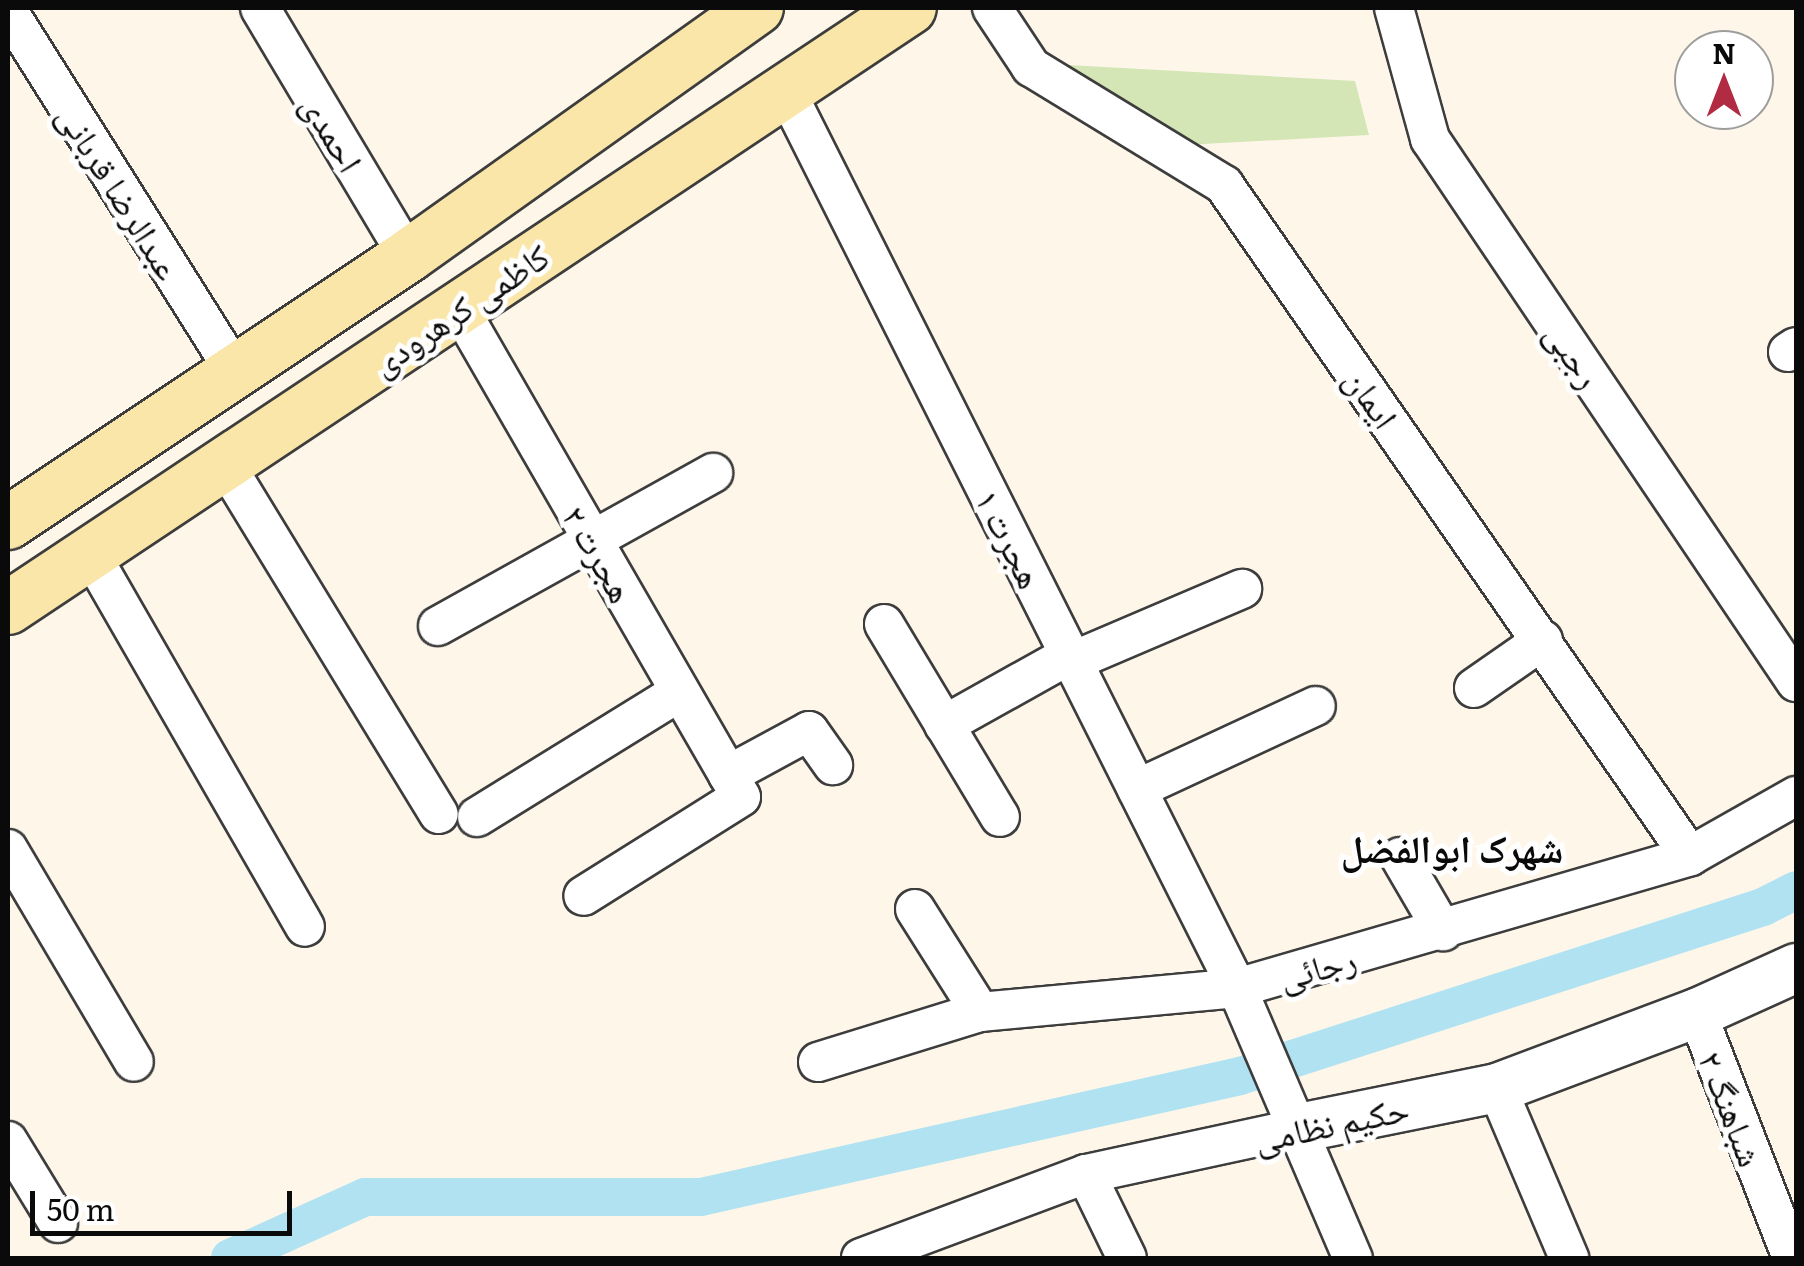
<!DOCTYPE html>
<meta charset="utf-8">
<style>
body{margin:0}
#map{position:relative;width:1804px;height:1266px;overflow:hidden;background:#fef7e9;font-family:Literata,"Noto Naskh Arabic",serif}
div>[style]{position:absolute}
.green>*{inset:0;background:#d4e5b6}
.canal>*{height:38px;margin:-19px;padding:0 19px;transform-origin:19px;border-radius:19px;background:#b1e2f2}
.roads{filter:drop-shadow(2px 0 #3d3d3d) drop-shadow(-2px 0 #3d3d3d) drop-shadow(0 2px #3d3d3d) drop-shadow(0 -2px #3d3d3d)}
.minor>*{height:38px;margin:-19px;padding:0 19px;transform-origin:19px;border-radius:19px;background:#fff}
.tertiary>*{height:48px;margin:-24px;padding:0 24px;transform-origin:24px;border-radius:24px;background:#fff}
.secondary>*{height:52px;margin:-26px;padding:0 26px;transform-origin:26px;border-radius:26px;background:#fae6a8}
span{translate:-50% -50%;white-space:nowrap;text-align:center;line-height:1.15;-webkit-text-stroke:10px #fff;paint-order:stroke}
.street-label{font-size:35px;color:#0a0a0a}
.neighbourhood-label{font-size:38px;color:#0a0a0a;font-weight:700}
.frame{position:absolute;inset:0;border:10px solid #0a0a0a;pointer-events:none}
.north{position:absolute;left:1674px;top:30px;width:100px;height:100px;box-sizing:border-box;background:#fff;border:2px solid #9d9d9d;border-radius:50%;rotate:0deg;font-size:28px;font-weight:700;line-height:40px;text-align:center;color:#0a0a0a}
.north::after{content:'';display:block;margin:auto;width:35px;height:45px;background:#b12c43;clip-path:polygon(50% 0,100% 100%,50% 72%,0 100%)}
.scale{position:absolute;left:30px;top:1191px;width:262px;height:45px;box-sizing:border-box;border:5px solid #0a0a0a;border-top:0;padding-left:12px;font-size:30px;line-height:35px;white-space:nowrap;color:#0a0a0a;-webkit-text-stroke:8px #fff;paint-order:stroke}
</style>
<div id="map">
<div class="green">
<i style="clip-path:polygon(1050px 64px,1355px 81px,1369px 135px,1185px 145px)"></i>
</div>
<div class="canal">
<i style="left:230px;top:1258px;width:148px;rotate:-24.3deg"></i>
<i style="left:365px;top:1197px;width:336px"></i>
<i style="left:701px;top:1197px;width:552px;rotate:-12.65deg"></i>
<i style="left:1240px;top:1076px;width:550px;rotate:-17.91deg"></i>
<i style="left:1763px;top:907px;width:37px;rotate:-27deg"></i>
</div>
<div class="roads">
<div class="minor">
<i style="left:260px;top:8px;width:289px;rotate:59.2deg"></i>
<i style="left:992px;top:8px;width:71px;rotate:56.5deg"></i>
<i style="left:1031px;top:67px;width:226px;rotate:31.4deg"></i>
<i style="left:1224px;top:185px;width:817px;rotate:55.22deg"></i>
<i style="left:1394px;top:8px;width:136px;rotate:74.6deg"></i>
<i style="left:1430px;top:139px;width:655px;rotate:56.02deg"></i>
<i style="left:8px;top:11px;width:426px;rotate:57.8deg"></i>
<i style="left:785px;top:89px;width:1006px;rotate:63.31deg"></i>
<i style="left:1237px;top:988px;width:294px;rotate:66.8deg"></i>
<i style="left:459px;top:308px;width:564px;rotate:60.03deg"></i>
<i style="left:741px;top:797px;width:186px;rotate:147.9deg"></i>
<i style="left:1788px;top:352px;width:9px;rotate:-32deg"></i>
<i style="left:225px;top:464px;width:410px;rotate:58.6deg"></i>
<i style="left:90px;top:553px;width:431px;rotate:60.1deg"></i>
<i style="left:884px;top:624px;width:225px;rotate:59deg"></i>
<i style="left:438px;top:626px;width:315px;rotate:-29.1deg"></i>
<i style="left:1073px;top:661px;width:184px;rotate:-23.1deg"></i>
<i style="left:1474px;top:688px;width:84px;rotate:-34.8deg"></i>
<i style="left:944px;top:725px;width:143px;rotate:-29.2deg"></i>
<i style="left:728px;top:775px;width:92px;rotate:-28.5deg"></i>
<i style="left:809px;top:731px;width:42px;rotate:54.8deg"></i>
<i style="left:1137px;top:789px;width:197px;rotate:-24.9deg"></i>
<i style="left:477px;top:817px;width:238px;rotate:-31.7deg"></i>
<i style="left:8px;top:849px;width:247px;rotate:59.4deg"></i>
<i style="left:1400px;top:857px;width:86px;rotate:59.8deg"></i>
<i style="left:915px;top:909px;width:122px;rotate:57.7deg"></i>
<i style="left:1697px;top:1013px;width:263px;rotate:68.8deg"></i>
<i style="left:818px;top:1062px;width:170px;rotate:-17.2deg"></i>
<i style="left:980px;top:1012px;width:258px;rotate:-5.3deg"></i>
<i style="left:1237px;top:988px;width:472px;rotate:-16.2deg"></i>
<i style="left:1690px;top:856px;width:122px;rotate:-29.5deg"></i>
<i style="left:1497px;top:1088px;width:185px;rotate:67deg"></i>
<i style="left:8px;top:1141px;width:96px;rotate:58.6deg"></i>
<i style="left:1086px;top:1174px;width:93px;rotate:64deg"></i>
<i style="left:861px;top:1258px;width:240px;rotate:-20.5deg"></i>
<i style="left:1086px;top:1174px;width:213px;rotate:-12.2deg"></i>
</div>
<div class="tertiary">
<i style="left:1294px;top:1129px;width:207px;rotate:-11.4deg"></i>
<i style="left:1497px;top:1088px;width:214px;rotate:-20.6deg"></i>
<i style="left:1697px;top:1013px;width:109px;rotate:-24.4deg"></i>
</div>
<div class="secondary">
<i style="left:8px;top:523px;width:481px;rotate:-33.7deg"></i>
<i style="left:408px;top:256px;width:428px;rotate:-35.4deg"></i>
<i style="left:8px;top:608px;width:1083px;rotate:-33.63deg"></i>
</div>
</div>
<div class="street-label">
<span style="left:334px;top:132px;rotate:59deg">احمدی</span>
<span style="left:121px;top:191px;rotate:58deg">عبدالرضا قربانی</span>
<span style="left:459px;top:308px;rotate:-34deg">کاظمی کرهرودی</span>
<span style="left:1575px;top:354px;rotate:56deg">رجبی</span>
<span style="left:1373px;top:397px;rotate:55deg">ایمان</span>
<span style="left:1011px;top:538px;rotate:63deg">هجرت ۱</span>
<span style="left:600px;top:553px;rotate:60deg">هجرت ۲</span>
<span style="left:1317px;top:966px;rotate:-15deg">رجائی</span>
<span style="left:1733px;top:1108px;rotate:69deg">شباهنگ ۲</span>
<span style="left:1331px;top:1122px;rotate:-12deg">حکیم نظامی</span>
</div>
<div class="neighbourhood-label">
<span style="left:1452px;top:847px">شهرک ابوالفضل</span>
</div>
<div class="frame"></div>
<div class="north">N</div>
<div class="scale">50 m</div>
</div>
